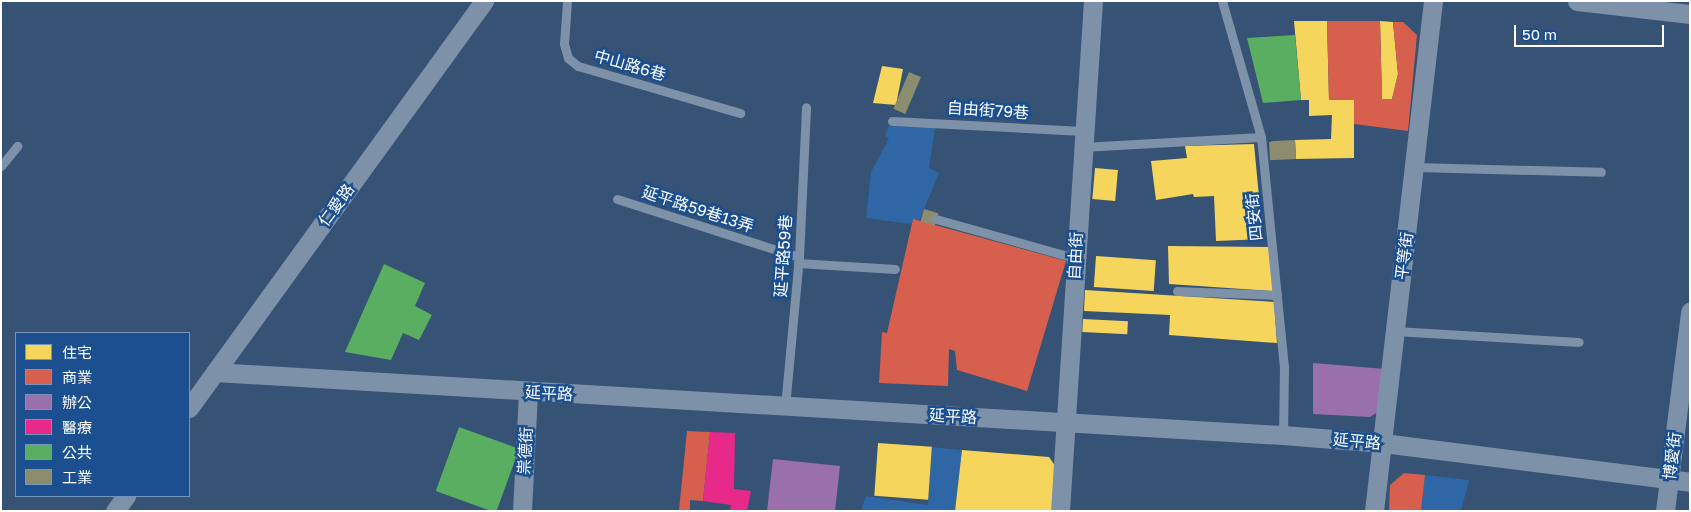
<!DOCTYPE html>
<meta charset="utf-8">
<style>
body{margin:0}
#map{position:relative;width:1691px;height:512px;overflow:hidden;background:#365274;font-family:"Golos Text","Noto Sans TC",sans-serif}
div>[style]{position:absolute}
.green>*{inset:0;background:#2f66a5}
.homes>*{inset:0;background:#f6d55c;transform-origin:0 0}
.shops>*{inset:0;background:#d6604d}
.offices>*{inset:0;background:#9970ab}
.health>*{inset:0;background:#e7298a}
.public>*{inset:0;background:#5aae61;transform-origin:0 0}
.industry>*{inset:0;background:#8c8c6e;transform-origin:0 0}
.service>*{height:9px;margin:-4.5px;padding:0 4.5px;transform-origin:4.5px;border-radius:4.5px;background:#7d92a8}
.minor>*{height:19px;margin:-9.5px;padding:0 9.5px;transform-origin:9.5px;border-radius:9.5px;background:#7d92a8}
span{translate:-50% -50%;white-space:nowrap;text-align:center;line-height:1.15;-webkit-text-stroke:5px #1b4f8f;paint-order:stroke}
.street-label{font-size:16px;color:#fff}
.frame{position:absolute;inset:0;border:2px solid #fff;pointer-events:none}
.legend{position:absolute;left:15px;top:332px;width:175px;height:165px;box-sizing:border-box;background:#1b4f8f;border:1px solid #7695bc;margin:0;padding:6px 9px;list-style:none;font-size:15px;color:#fff}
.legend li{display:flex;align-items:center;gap:10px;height:25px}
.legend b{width:25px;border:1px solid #7695bc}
.scale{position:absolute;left:1514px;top:25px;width:150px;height:22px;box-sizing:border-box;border:2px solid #fff;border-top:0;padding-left:6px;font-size:15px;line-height:18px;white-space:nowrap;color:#fff;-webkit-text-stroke:4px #1b4f8f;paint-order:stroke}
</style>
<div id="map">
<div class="green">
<i style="clip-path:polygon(888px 126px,935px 128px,929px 168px,939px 173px,919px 221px,913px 220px,911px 224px,866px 218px,871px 172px,889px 138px,885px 137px)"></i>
<i style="clip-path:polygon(932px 447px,962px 450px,955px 511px,861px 511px,866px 496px,928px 505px)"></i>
<i style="clip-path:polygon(1425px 475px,1469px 480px,1461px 511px,1421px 511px)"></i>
</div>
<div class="homes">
<i style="clip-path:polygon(1294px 21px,1327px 21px,1329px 100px,1354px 100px,1354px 158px,1296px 159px,1295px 140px,1331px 139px,1332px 115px,1309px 116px,1309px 100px,1301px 100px)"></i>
<i style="clip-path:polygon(1380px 21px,1393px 22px,1398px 74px,1392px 99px,1382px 99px)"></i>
<i style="clip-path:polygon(882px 66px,903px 69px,896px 105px,873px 103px)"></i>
<i style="clip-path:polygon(1254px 144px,1263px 239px,1216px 241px,1214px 196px,1194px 197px,1193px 194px,1156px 200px,1151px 161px,1187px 158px,1185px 146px)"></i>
<i style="left:1095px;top:168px;width:23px;height:31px;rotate:5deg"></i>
<i style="clip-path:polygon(1168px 246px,1269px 247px,1273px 291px,1169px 284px)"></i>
<i style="left:1096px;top:256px;width:60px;height:31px;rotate:4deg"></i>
<i style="clip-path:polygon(1085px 290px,1274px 302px,1277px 343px,1169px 335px,1170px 315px,1084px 311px)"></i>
<i style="left:1083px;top:319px;width:45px;height:13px;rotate:3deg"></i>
<i style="left:878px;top:443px;width:54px;height:53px;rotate:4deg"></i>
<i style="clip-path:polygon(962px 450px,1049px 457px,1056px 467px,1053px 511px,955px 511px)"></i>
</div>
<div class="shops">
<i style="clip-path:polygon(1327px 21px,1380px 21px,1382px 99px,1392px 99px,1398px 74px,1393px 22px,1403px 22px,1417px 35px,1408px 131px,1354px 124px,1354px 100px,1329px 100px)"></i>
<i style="clip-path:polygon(913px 219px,1066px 261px,1027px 391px,957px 370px,955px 351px,949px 349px,948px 386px,879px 383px,882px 332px,887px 333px)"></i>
<i style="clip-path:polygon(687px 431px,710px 432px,703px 501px,690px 500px,690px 511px,679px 510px)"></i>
<i style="clip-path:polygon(1404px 473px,1425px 475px,1421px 511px,1389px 511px,1390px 485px)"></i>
</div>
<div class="offices">
<i style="clip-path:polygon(1313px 363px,1385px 369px,1381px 410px,1370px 417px,1313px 414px)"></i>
<i style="clip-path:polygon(773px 459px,840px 466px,835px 511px,767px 511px)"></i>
</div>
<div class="health">
<i style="clip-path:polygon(710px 432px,735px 433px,734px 489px,751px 491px,747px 511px,730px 511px,731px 505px,703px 501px)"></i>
</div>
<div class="public">
<i style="clip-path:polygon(1295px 35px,1301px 100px,1263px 103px,1247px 38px)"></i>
<i style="clip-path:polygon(384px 264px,425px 283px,415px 306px,432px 315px,419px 340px,403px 333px,391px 360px,345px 352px)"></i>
<i style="left:459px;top:427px;width:64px;height:68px;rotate:20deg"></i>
</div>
<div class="industry">
<i style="left:909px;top:72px;width:13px;height:40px;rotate:23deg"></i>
<i style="left:1295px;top:140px;width:19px;height:26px;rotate:87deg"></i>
<i style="left:924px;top:209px;width:15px;height:13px;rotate:16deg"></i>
</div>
<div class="service">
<i style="left:567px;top:1px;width:43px;rotate:94deg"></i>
<i style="left:564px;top:44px;width:15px;rotate:74deg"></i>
<i style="left:568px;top:58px;width:13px;rotate:39deg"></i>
<i style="left:578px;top:66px;width:169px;rotate:16.2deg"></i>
<i style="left:1222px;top:1px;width:141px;rotate:74deg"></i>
<i style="left:1261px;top:137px;width:230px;rotate:84.3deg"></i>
<i style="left:1284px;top:366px;width:69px;rotate:90.8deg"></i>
<i style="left:892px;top:121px;width:191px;rotate:3deg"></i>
<i style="left:1082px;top:147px;width:179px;rotate:-3.2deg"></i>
<i style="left:1px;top:166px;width:26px;rotate:-51deg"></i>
<i style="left:1415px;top:167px;width:186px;rotate:1.5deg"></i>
<i style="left:617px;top:199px;width:191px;rotate:17.7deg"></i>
<i style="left:936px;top:219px;width:144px;rotate:15.7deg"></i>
<i style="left:798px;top:263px;width:97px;rotate:3.5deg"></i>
<i style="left:1177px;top:291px;width:100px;rotate:2.3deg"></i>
<i style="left:1395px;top:331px;width:184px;rotate:3.4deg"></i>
<i style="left:785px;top:407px;width:151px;rotate:-84.7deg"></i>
<i style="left:799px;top:257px;width:150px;rotate:-87.3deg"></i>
</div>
<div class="minor">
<i style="left:1577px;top:1px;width:114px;rotate:6.6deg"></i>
<i style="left:215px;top:372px;width:1070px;rotate:3.38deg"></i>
<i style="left:1283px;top:435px;width:100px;rotate:4.6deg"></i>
<i style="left:1383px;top:443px;width:309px;rotate:7.2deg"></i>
<i style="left:189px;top:408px;width:503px;rotate:-54.06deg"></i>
<i style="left:115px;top:511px;width:19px;rotate:-54deg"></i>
<i style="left:522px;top:511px;width:119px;rotate:-87.1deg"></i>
<i style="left:1060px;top:511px;width:511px;rotate:-86.3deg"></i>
<i style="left:1374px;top:511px;width:513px;rotate:-83.4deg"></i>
<i style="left:1665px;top:511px;width:201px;rotate:-82.8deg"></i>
</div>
<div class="street-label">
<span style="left:630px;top:65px;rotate:16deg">中山路6巷</span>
<span style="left:988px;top:110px;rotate:4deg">自由街79巷</span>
<span style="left:336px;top:205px;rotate:-54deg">仁愛路</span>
<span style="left:698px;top:209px;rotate:18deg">延平路59巷13弄</span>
<span style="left:1254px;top:217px;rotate:-96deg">四安街</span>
<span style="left:783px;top:256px;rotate:-86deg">延平路59巷</span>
<span style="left:1075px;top:256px;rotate:-87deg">自由街</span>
<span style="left:1404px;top:256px;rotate:-83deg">平等街</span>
<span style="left:549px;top:393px;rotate:3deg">延平路</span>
<span style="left:953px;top:416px;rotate:3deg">延平路</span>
<span style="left:1357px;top:441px;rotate:5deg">延平路</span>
<span style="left:525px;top:451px;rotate:-87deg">祟德街</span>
<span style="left:1672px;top:456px;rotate:-83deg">博愛街</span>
</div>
<div class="frame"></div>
<ul class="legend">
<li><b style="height:14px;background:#f6d55c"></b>住宅</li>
<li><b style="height:14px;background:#d6604d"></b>商業</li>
<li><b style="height:14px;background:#9970ab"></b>辦公</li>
<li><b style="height:14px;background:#e7298a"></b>醫療</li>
<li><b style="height:14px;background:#5aae61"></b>公共</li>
<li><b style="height:14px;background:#8c8c6e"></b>工業</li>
</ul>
<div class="scale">50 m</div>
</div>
